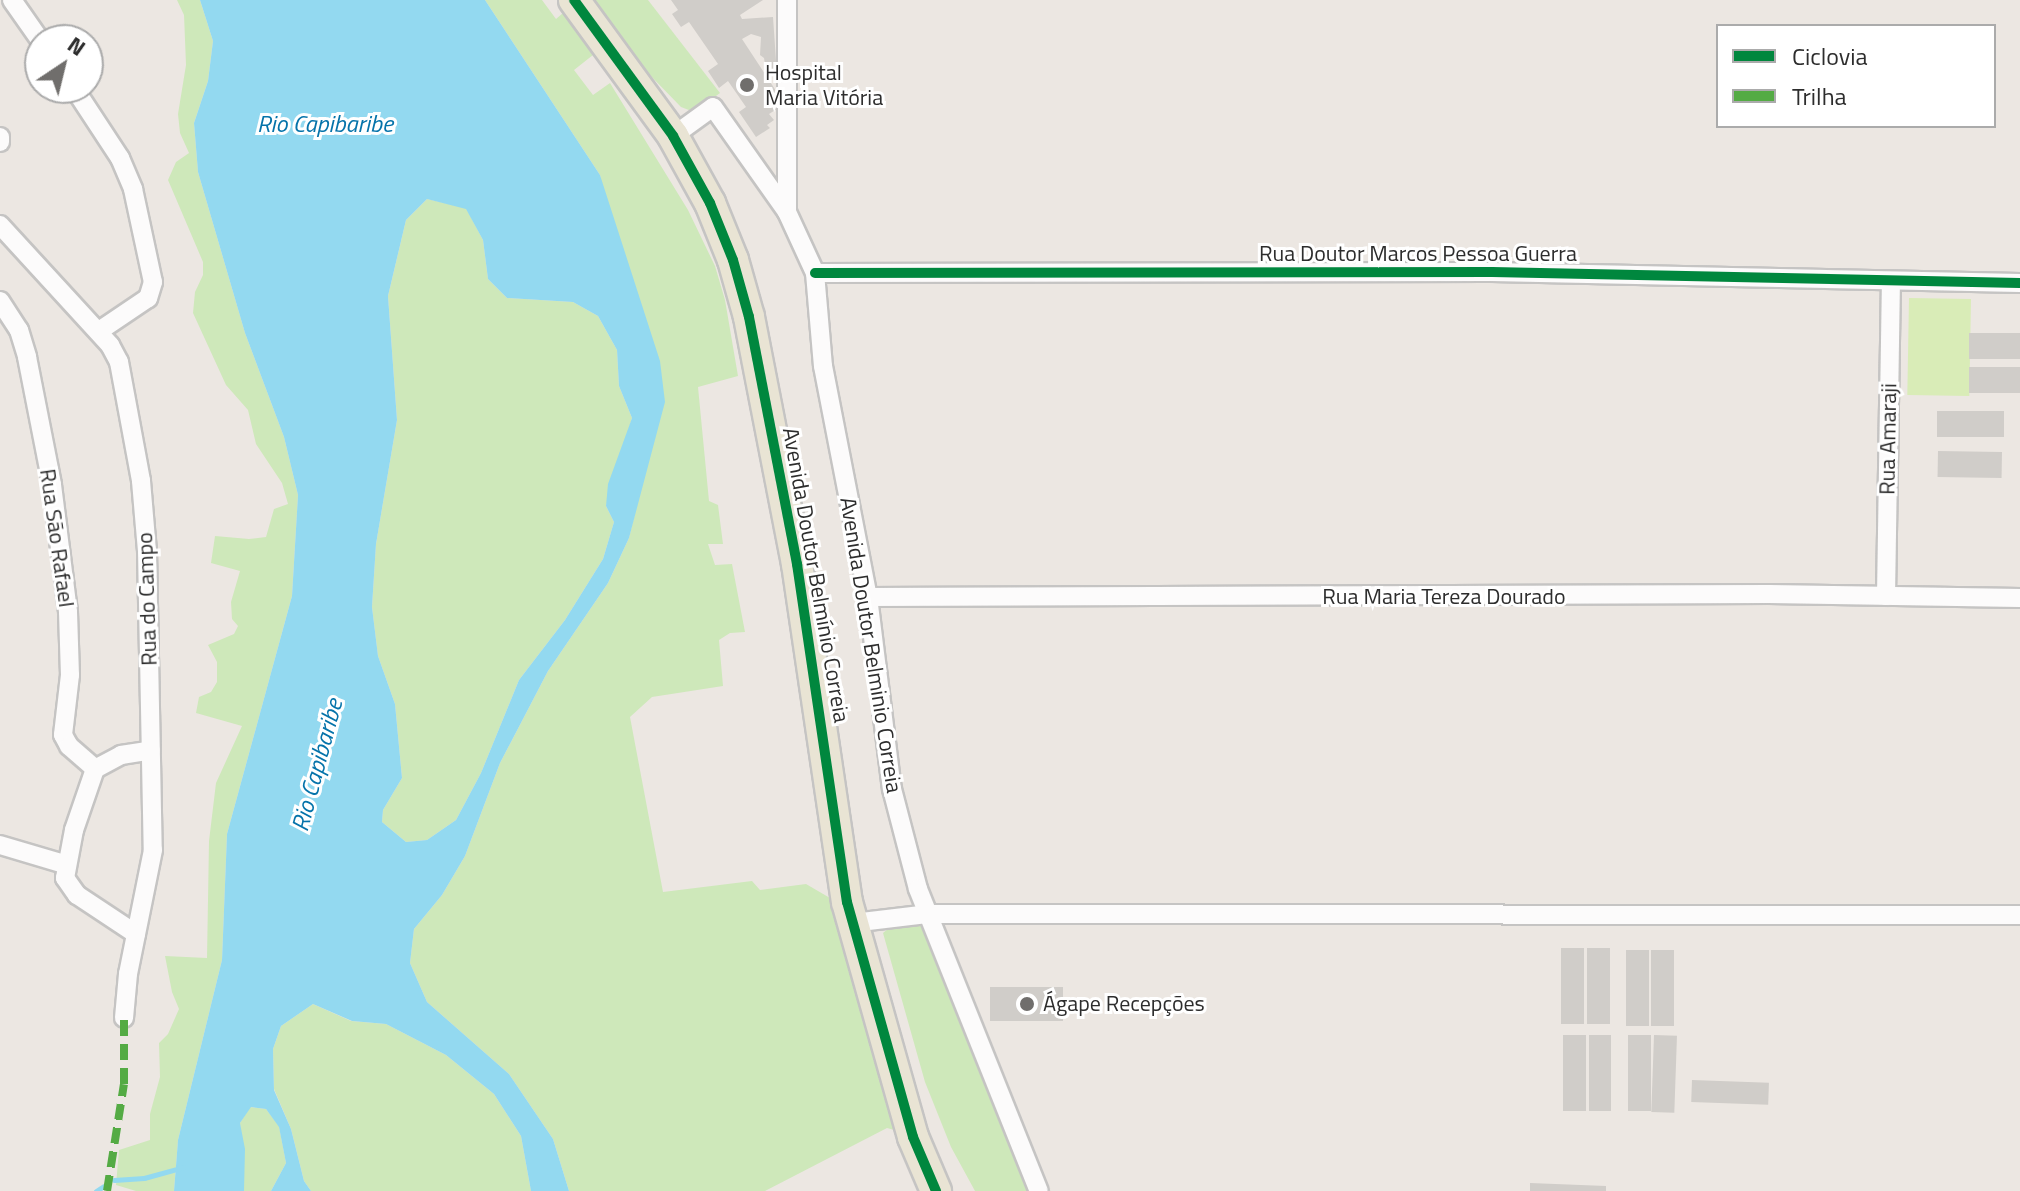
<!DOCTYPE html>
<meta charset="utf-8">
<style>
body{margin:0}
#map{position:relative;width:2020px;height:1191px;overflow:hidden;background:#ece7e2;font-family:"Titillium Web",sans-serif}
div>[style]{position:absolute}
.green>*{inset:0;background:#cee8ba}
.pitch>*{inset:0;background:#d9ecb7;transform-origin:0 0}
.water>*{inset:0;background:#93d9f0}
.stream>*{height:5px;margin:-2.5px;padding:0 2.5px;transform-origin:2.5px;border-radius:2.5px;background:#93d9f0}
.building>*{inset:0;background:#d0cdc9;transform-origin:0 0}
.roads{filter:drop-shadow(2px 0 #c5c4c3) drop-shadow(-2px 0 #c5c4c3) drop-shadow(0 2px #c5c4c3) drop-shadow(0 -2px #c5c4c3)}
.street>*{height:18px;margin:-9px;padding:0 9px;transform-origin:9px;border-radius:9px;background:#fcfbfb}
.primary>*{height:30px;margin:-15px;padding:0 15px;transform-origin:15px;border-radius:15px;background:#e9e4d4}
.quiet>*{height:8px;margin-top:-4px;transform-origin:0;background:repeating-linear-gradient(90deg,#54ab44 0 16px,transparent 0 24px)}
.cycleway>*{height:10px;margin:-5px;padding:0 5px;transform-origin:5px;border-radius:5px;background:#00873e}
.dots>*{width:22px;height:22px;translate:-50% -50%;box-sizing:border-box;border:4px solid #fff;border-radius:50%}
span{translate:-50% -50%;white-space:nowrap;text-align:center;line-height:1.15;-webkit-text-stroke:6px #fff;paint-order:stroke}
.poi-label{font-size:22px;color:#2d2d2d}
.left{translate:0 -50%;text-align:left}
.street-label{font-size:22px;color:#2d2d2d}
.water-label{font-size:24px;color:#0573aa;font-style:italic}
.legend{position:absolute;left:1716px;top:24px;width:280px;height:104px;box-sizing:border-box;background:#fff;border:2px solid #ababab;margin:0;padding:10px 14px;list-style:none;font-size:24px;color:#2d2d2d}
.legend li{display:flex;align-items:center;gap:16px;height:40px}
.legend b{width:40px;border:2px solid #ababab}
.north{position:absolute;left:24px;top:24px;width:80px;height:80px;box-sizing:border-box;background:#fff;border:2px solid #ababab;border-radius:50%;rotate:35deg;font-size:22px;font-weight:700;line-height:32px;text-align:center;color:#2d2d2d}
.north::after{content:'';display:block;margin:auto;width:28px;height:36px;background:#706e6c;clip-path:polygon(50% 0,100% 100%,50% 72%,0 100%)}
</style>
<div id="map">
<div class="green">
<i style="clip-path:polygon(177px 0,200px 0,213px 41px,208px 81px,194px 123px,198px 172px,245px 333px,284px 437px,298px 495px,292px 596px,227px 834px,222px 960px,178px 1140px,174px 1191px,136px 1191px,116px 1185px,119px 1150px,150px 1140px,150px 1114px,160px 1077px,159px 1043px,168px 1034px,179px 1009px,172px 992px,165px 956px,207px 958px,209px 841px,216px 783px,242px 726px,196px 713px,199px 697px,211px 692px,217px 682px,217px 662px,208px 645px,234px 634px,238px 626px,232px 619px,231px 602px,240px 571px,211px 563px,215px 536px,249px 539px,266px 537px,274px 509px,288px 504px,282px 483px,256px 444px,248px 410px,226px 385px,193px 313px,195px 292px,203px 275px,203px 262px,168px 180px,176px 162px,189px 153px,180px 133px,178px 114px,186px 65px,184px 15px)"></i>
<i style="clip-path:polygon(485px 0,542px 0,556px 19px,563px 13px,593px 55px,574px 70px,593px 95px,610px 83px,688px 210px,715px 266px,725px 300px,738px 376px,698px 387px,709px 501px,718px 505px,723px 544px,708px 544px,715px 565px,732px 564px,745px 632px,730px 633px,719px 640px,723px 686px,652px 697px,630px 717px,663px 892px,752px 881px,760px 890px,806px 884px,830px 898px,898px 1131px,887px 1128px,765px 1191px,569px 1191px,553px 1139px,509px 1074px,427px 1002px,410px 963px,414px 929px,442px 895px,465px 856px,500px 763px,548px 671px,608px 583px,629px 538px,650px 450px,600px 175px)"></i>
<i style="clip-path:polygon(593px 0,648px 0,720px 93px,694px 112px,681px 107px,645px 70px)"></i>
<i style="clip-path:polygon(427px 199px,466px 208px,483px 240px,488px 279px,507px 298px,573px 302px,598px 316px,617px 350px,619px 386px,632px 418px,606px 506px,614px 522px,603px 559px,565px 620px,519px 680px,481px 773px,456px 820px,427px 840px,406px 842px,382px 822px,383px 810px,402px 778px,395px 704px,378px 656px,372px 607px,376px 544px,397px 420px,388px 296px,406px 220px)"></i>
<i style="clip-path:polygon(926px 924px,1007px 1137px,1029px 1191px,975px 1191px,951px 1147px,925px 1082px,883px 933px,888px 929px)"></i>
<i style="clip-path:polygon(313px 1004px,351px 1021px,386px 1024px,446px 1055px,494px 1094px,521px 1136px,531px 1191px,311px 1191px,304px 1181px,291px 1129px,274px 1089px,273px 1049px,281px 1026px)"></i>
<i style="clip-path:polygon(250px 1107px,266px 1109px,279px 1126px,286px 1163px,271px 1191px,244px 1191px,240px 1123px)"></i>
</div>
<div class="pitch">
<i style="left:1909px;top:298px;width:62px;height:97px;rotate:1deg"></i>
</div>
<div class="water">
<i style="clip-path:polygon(evenodd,200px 0,485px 0,600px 175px,660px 361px,665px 402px,629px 538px,608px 583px,548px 671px,500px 763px,465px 856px,442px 895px,414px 929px,410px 963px,427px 1002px,509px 1074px,553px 1139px,569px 1191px,531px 1191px,521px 1136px,494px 1094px,446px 1055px,386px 1024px,352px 1021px,313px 1004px,281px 1026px,273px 1049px,274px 1090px,291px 1129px,304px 1181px,311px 1191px,271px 1191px,286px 1163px,279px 1127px,266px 1109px,251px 1107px,240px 1123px,245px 1149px,244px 1191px,174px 1191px,178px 1140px,222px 960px,227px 834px,292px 596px,298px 495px,284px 437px,245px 333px,198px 172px,194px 123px,208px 81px,213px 41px,200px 0,427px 199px,466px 209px,483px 240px,488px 279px,507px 298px,573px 302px,598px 316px,617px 350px,619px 386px,632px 418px,608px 484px,606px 506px,614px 522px,603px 559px,565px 620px,519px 680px,481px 773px,456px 820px,427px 840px,406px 842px,382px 822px,383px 810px,402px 778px,395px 704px,378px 656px,372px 607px,376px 544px,397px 420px,388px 296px,406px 220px,427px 199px)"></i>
</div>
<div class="stream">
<i style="left:114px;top:1180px;width:30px;rotate:-4deg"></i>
<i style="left:144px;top:1178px;width:41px;rotate:-15.4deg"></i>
<i style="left:96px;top:1191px;width:9px;rotate:-32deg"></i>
</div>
<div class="building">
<i style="clip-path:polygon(671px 0,763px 0,740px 15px,742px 19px,773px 17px,777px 75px,767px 76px,764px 58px,760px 55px,761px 37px,751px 34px,742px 39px,780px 97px,775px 100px,780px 107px,769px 114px,774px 120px,767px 125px,770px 128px,756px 137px,739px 112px,746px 107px,728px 81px,719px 88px,708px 71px,718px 64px,689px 22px,681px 27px,672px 14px,678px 10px)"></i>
<i style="left:1969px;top:333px;width:51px;height:26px"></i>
<i style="left:1969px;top:367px;width:51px;height:26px"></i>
<i style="left:1937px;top:411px;width:67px;height:26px"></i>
<i style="left:1938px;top:451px;width:64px;height:26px;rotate:1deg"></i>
<i style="left:1561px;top:948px;width:23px;height:76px"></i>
<i style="left:1587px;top:948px;width:23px;height:76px"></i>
<i style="left:1626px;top:950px;width:23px;height:76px"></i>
<i style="left:1651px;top:950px;width:23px;height:76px"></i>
<i style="left:1063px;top:987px;width:34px;height:73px;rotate:90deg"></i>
<i style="left:1563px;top:1035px;width:23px;height:76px"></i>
<i style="left:1589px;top:1035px;width:22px;height:76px"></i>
<i style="left:1628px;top:1035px;width:23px;height:76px"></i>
<i style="left:1654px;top:1035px;width:23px;height:77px;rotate:2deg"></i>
<i style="left:1692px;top:1080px;width:77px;height:22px;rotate:2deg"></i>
<i style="clip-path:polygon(1530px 1183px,1606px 1186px,1606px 1191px,1530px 1191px)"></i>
</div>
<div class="roads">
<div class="street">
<i style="left:12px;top:0;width:49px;rotate:55deg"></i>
<i style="left:74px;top:88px;width:84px;rotate:56.7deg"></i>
<i style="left:120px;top:158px;width:34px;rotate:67deg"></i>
<i style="left:133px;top:189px;width:95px;rotate:77.9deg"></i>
<i style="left:153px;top:282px;width:17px;rotate:107deg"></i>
<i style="left:148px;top:298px;width:59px;rotate:146deg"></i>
<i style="left:673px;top:136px;width:49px;rotate:-35.9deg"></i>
<i style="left:713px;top:107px;width:128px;rotate:54.8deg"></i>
<i style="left:787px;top:212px;width:67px;rotate:65.3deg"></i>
<i style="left:815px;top:273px;width:93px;rotate:85.1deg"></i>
<i style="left:823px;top:366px;width:235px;rotate:79deg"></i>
<i style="left:868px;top:597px;width:193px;rotate:82.9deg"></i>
<i style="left:892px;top:789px;width:103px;rotate:75.4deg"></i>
<i style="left:918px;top:889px;width:325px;rotate:68.2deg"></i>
<i style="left:0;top:137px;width:5px;rotate:90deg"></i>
<i style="left:787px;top:212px;width:212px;rotate:-90deg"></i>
<i style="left:0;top:225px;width:163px;rotate:47.5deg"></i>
<i style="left:110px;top:345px;width:19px;rotate:62deg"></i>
<i style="left:119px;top:362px;width:121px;rotate:79.5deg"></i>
<i style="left:141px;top:481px;width:70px;rotate:85.1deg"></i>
<i style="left:147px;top:551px;width:299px;rotate:88.9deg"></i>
<i style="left:153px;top:850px;width:126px;rotate:101.4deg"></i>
<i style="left:128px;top:974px;width:44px;rotate:95.2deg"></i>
<i style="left:815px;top:273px;width:677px;rotate:-0.08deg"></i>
<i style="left:1492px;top:272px;width:528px;rotate:1.19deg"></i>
<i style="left:0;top:301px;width:35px;rotate:57deg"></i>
<i style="left:19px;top:330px;width:28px;rotate:73deg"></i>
<i style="left:27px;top:357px;width:130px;rotate:78.9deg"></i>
<i style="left:52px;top:485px;width:128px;rotate:82.8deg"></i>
<i style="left:68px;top:612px;width:63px;rotate:88.2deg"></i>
<i style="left:70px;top:675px;width:60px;rotate:96.7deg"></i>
<i style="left:63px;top:735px;width:13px;rotate:61deg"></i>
<i style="left:69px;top:746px;width:35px;rotate:41deg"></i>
<i style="left:1886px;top:596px;width:314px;rotate:-89.1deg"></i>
<i style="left:868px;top:597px;width:901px;rotate:-0.19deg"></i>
<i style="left:1769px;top:594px;width:251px;rotate:0.9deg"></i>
<i style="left:0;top:845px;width:70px;rotate:16.6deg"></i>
<i style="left:852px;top:923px;width:77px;rotate:-6.8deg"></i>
<i style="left:928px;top:914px;width:1092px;rotate:0.05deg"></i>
<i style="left:136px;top:934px;width:71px;rotate:-146.5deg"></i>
<i style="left:77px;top:895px;width:21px;rotate:-125deg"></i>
<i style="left:65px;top:878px;width:49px;rotate:-79.4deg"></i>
<i style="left:74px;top:830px;width:65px;rotate:-71deg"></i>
<i style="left:95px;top:769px;width:30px;rotate:-28deg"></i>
<i style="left:121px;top:755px;width:30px;rotate:-9deg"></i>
</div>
<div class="primary">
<i style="left:574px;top:0;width:168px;rotate:53.9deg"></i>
<i style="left:673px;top:136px;width:77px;rotate:61.1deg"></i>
<i style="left:710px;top:203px;width:61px;rotate:68deg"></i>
<i style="left:733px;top:260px;width:59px;rotate:74.3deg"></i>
<i style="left:749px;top:317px;width:252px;rotate:79deg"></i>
<i style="left:797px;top:564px;width:342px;rotate:81.6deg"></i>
<i style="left:847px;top:902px;width:244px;rotate:74.3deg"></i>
<i style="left:913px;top:1137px;width:59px;rotate:66.9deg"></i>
</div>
</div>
<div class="quiet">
<i style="left:107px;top:1191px;width:108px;rotate:-81deg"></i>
<i style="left:124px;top:1084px;width:66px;rotate:-90deg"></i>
</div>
<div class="cycleway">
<i style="left:574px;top:0;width:168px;rotate:53.9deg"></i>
<i style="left:673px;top:136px;width:77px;rotate:61.1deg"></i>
<i style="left:710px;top:203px;width:61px;rotate:68deg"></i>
<i style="left:733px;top:260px;width:59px;rotate:74.3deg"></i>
<i style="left:749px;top:317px;width:252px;rotate:79deg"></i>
<i style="left:797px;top:564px;width:342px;rotate:81.6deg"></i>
<i style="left:847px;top:902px;width:244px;rotate:74.3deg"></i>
<i style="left:913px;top:1137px;width:59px;rotate:66.9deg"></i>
<i style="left:815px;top:273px;width:677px;rotate:-0.08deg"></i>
<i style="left:1492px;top:272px;width:528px;rotate:1.19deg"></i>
</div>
<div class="dots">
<i style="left:747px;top:85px;background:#706e6c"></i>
<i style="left:1027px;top:1004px;background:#706e6c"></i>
</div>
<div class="poi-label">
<span class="left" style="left:765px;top:85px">Hospital<br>Maria Vitória</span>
<span class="left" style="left:1043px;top:1004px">Ágape Recepções</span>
</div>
<div class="street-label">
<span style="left:1418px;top:254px">Rua Doutor Marcos Pessoa Guerra</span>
<span style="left:1888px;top:439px;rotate:-89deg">Rua Amaraji</span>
<span style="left:57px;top:538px;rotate:82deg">Rua São Rafael</span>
<span style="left:816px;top:575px;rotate:80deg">Avenida Doutor Belmínio Correia</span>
<span style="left:1444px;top:597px">Rua Maria Tereza Dourado</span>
<span style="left:147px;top:599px;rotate:-92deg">Rua do Campo</span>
<span style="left:871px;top:645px;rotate:81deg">Avenida Doutor Belminio Correia</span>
</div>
<div class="water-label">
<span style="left:325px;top:124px">Rio Capibaribe</span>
<span style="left:317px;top:765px;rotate:-75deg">Rio Capibaribe</span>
</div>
<ul class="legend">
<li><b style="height:10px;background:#00873e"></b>Ciclovia</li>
<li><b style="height:10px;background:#54ab44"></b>Trilha</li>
</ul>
<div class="north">N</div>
</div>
